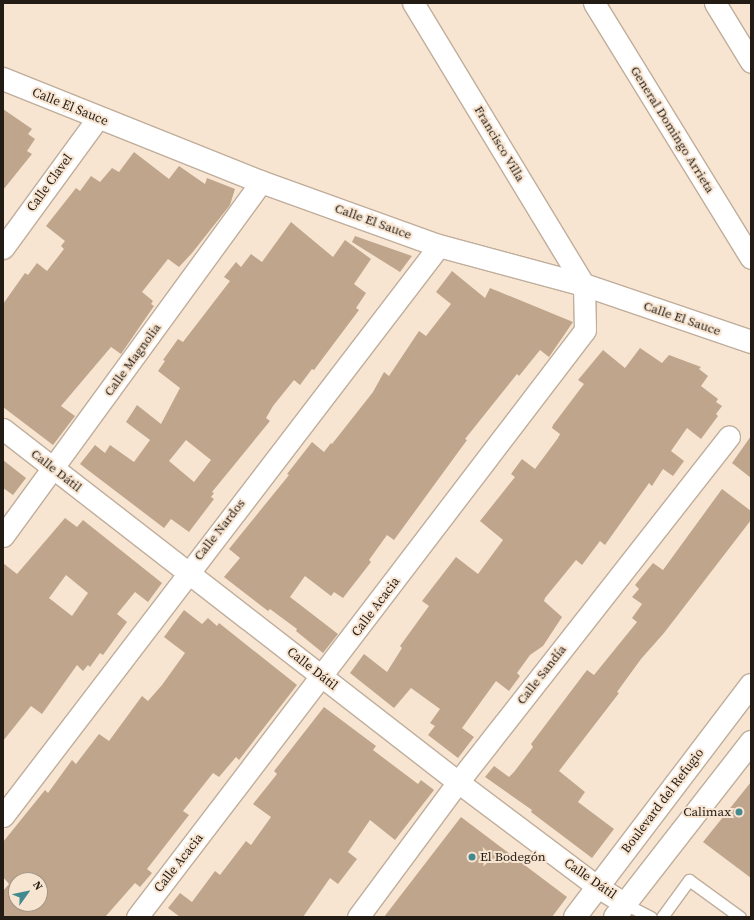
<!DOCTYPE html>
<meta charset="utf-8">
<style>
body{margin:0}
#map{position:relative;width:754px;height:920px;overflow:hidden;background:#f8e5d1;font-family:"Source Serif 4",serif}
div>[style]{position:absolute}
.building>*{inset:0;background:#bea58c}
.roads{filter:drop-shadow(1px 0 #c0ae9c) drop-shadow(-1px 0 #c0ae9c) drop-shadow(0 1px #c0ae9c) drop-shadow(0 -1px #c0ae9c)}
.service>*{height:11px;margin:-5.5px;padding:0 5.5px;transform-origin:5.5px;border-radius:5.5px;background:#fff}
.minor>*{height:21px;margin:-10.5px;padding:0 10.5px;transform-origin:10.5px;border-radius:10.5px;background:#fff}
.tertiary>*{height:22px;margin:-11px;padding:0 11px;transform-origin:11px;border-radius:11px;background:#fff}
.dots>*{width:11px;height:11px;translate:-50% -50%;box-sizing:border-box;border:2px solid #f8e5d1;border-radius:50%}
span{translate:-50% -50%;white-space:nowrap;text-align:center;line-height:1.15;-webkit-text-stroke:4px #f8e5d1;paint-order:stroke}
.street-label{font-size:13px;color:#231c15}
.poi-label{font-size:13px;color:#231c15}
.right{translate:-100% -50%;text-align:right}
.left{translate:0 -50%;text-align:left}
.frame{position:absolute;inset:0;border:4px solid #231c15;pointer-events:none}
.north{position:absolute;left:8px;top:872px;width:40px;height:40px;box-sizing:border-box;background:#f8e5d1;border:1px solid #a39586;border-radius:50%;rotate:57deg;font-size:11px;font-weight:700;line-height:16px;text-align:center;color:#231c15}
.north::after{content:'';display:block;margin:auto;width:14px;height:18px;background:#428a90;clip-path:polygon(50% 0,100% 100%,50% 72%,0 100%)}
</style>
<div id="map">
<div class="building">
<i style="clip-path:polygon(3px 109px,32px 129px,28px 134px,35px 139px,27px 151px,32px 154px,3px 190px)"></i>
<i style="clip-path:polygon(134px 152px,169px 179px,179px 166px,205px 184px,207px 178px,235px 189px,230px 205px,192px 253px,179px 267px,168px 259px,142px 292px,153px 301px,151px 304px,154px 306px,121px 354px,111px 347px,61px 406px,75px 416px,53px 445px,3px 407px,3px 304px,25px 273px,28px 275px,37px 263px,47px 271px,64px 249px,61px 246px,65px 241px,46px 226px,76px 188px,80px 191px,91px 176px,100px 182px,112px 168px,119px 172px)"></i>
<i style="clip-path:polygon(evenodd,291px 222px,333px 257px,345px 240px,371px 259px,354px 284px,366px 293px,356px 308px,359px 310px,314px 370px,312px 369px,300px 385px,294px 380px,273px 406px,266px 418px,270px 421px,212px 492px,214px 493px,211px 497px,214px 499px,189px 532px,171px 519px,164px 528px,80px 464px,95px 445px,105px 453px,110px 445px,134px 462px,150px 440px,126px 422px,137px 405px,161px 424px,180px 388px,158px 371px,165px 361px,163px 360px,178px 339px,183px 342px,230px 281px,224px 277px,236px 262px,241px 267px,251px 254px,262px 262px,291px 222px,186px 440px,211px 460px,194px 482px,169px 461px,186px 440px)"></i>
<i style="clip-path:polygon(355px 236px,412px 256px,400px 272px,352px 242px)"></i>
<i style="clip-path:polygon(452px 271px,485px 298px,490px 288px,573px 322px,549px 357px,540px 350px,519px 376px,517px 374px,465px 439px,467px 440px,394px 540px,387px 535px,369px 560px,371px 562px,343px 598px,334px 592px,331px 596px,305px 576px,290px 597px,338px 634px,323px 653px,296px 631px,297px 629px,270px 609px,268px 611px,224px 577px,240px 558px,229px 549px,289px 475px,287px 474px,312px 442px,324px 452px,331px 443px,332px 444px,373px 392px,384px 372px,389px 376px,419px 331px,426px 336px,451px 304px,436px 292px)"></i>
<i style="clip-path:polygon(640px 348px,662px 363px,669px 355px,701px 367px,699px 369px,708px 376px,701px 386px,718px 399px,716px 402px,722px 406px,716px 414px,718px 416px,701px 439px,687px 428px,671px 451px,684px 461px,673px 476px,663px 469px,652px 486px,649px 483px,605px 545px,600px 541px,582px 565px,576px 560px,545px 598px,544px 601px,562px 617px,543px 646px,530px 655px,517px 673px,520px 676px,509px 691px,496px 681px,462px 728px,474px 737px,458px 758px,428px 735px,435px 726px,430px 723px,440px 709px,411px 688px,394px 708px,350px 673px,364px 654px,387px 672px,402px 648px,400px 646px,429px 606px,422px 601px,456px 557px,478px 574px,503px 540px,480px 521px,515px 477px,511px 474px,522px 459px,535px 469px,558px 438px,560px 434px,552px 428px,553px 425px,584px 384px,578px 380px,603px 350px,625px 368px)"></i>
<i style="clip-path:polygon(751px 436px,751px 478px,732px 463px)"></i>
<i style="clip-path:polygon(3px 460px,26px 478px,13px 495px,3px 488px)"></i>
<i style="clip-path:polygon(722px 489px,751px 511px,751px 520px,664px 633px,641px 659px,617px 692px,619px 693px,559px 771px,585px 792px,578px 802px,614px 829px,592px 858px,531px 812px,532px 810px,485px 777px,494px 766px,509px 777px,514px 772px,533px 747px,531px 744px,587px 670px,594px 675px,637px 622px,632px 618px,642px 604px,632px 597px,639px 589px,635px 585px,653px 563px,663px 570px)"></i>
<i style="clip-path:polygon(evenodd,65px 518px,77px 527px,83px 520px,162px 583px,148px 602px,135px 592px,117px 614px,127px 622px,103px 655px,100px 653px,90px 667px,88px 665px,83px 671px,77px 665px,42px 714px,31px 706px,3px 741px,3px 563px,17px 574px,65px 518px,66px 575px,88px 593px,72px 616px,49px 598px,66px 575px)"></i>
<i style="clip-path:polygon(evenodd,184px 610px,202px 624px,208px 618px,217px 626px,219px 623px,297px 685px,239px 760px,236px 757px,219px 777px,213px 773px,183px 811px,189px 815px,147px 869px,152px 873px,140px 887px,135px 883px,105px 917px,3px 917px,3px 891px,9px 884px,3px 877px,3px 842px,45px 790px,48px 793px,72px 760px,76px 764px,99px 734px,109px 741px,142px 696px,148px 701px,162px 685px,185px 653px,164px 637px,184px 610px,16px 880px,40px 880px,40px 904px,16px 904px,16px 880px)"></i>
<i style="clip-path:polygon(324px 707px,376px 746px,373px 750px,418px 784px,421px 780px,434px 790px,395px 840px,370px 820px,348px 852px,357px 859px,338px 884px,330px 878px,303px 917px,180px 917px,168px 908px,180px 893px,192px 902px,215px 871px,220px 875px,246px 841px,251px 845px,271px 817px,253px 804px,277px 774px,274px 771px)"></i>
<i style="clip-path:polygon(751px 782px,751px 878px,703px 842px)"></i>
<i style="clip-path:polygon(461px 817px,567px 897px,552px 917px,384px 917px)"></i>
</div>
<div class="roads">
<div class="service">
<i style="left:625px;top:904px;width:29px;rotate:27deg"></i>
<i style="left:662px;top:917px;width:46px;rotate:-53.9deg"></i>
<i style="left:689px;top:880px;width:63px;rotate:36deg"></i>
</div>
<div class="minor">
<i style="left:594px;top:3px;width:299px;rotate:58.4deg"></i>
<i style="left:715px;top:3px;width:69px;rotate:58.6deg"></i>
<i style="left:3px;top:248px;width:160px;rotate:-53.9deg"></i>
<i style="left:3px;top:429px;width:576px;rotate:37.81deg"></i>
<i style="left:458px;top:782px;width:175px;rotate:36.9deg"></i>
<i style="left:598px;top:887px;width:32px;rotate:32deg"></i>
<i style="left:3px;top:536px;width:438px;rotate:-53.9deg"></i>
<i style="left:3px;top:816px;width:718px;rotate:-52.59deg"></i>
<i style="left:137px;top:917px;width:738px;rotate:-52.65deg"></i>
<i style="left:585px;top:330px;width:45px;rotate:-91.3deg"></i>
<i style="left:584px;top:285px;width:330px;rotate:-121.2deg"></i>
<i style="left:358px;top:917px;width:168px;rotate:-53.5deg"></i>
<i style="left:458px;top:782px;width:439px;rotate:-51.9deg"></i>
</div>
<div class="tertiary">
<i style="left:3px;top:79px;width:278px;rotate:21.8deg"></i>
<i style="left:261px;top:182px;width:189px;rotate:19.8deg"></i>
<i style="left:439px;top:246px;width:150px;rotate:15.1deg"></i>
<i style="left:584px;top:285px;width:176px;rotate:18.8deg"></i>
<i style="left:575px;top:917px;width:291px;rotate:-52.8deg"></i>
<i style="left:615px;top:917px;width:222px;rotate:-52.1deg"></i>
</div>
</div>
<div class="dots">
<i style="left:739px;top:812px;background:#428a90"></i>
<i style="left:472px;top:857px;background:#428a90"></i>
</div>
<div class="street-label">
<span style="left:70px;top:107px;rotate:22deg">Calle El Sauce</span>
<span style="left:672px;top:130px;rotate:58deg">General Domingo Arrieta</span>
<span style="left:499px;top:144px;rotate:59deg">Francisco Villa</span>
<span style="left:50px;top:183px;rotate:-54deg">Calle Clavel</span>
<span style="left:373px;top:222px;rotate:20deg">Calle El Sauce</span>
<span style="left:682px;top:319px;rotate:19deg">Calle El Sauce</span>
<span style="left:133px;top:360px;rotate:-54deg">Calle Magnolia</span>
<span style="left:56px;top:471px;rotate:38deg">Calle Dátil</span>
<span style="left:220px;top:530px;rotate:-52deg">Calle Nardos</span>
<span style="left:376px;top:607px;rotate:-53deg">Calle Acacia</span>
<span style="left:312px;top:669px;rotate:38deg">Calle Dátil</span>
<span style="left:542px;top:675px;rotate:-52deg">Calle Sandía</span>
<span style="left:663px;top:801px;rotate:-53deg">Boulevard del Refugio</span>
<span style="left:179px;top:863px;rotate:-52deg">Calle Acacia</span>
<span style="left:590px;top:879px;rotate:35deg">Calle Dátil</span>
</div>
<div class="poi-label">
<span class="right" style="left:731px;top:812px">Calimax</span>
<span class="left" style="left:480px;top:857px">El Bodegón</span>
</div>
<div class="frame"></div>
<div class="north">N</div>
</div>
